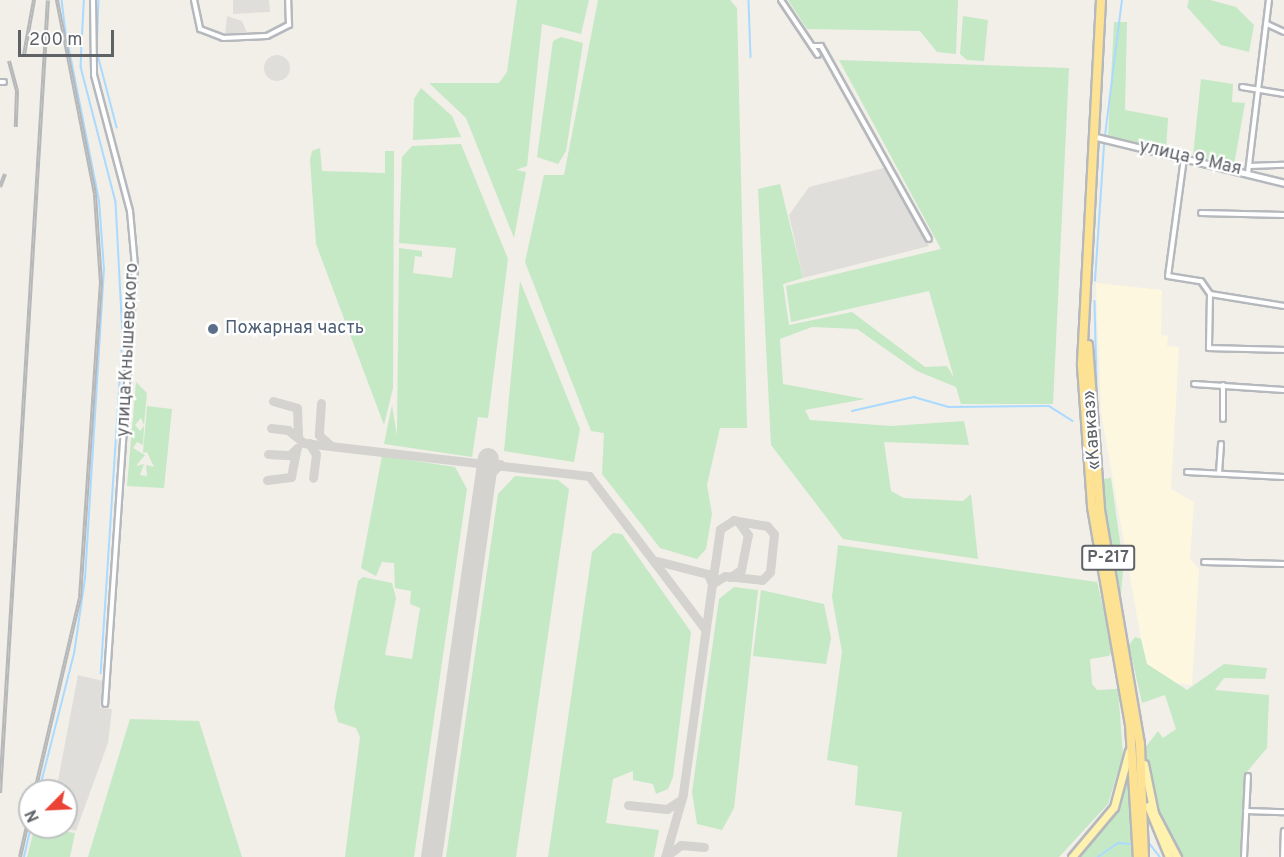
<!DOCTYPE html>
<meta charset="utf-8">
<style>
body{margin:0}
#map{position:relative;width:1284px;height:857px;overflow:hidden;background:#f1efe8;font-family:Overpass,sans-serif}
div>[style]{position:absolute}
.commercial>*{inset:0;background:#fef7e0}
.industrial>*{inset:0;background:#e0deda}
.round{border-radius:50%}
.green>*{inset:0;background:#c5e8c5;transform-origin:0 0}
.stream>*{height:1.5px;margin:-0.75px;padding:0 0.75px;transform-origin:0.75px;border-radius:0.75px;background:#aadaff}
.taxiway>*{height:9px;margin:-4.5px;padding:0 4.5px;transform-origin:4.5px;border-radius:4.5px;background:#d4d3d0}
.runway>*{height:21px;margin:-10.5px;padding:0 10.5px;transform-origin:10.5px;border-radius:10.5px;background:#d4d3d0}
.roads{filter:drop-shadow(2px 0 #b5b8bc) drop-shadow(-2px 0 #b5b8bc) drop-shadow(0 2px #b5b8bc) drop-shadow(0 -2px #b5b8bc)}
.street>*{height:4px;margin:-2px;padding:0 2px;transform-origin:2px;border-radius:2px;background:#fff}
.secondary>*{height:5px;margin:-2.5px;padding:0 2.5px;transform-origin:2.5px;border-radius:2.5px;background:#fff}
.primary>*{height:7px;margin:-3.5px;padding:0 3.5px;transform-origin:3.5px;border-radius:3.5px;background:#fff2af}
.highway>*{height:8px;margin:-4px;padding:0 4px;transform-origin:4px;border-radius:4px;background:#fde293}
.rail>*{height:4px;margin-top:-2px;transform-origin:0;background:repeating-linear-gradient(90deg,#fff 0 4.5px,#b6b7b8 0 9px);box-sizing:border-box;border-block:2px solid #b6b7b8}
.dots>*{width:16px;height:16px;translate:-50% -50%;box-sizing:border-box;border:3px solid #fff;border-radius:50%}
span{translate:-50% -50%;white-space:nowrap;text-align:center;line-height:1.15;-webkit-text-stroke:4.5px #fff;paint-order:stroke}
.shield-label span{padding:2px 4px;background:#fff;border:2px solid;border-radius:4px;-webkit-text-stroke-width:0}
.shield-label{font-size:16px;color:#5f6368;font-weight:700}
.street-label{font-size:18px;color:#5f6368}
.service-label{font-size:18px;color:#4e5e75}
.left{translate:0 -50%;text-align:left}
.north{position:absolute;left:18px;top:779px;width:60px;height:60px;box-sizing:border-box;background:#fff;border:2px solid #bfc1c3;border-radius:50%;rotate:246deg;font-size:16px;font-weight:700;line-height:24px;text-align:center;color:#5f6368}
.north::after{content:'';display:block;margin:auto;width:21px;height:27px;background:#ea4335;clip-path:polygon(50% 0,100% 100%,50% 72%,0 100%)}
.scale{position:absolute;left:18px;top:30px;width:96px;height:27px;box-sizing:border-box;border:3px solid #5f6368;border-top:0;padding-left:8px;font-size:18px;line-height:21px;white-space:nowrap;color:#5f6368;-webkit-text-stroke:4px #fff;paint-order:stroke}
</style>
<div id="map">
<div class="commercial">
<i style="clip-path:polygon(1096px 283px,1162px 290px,1161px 335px,1168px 336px,1167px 346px,1179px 347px,1171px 489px,1194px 502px,1190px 559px,1199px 569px,1192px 685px,1176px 683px,1147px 664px,1141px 639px,1101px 412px)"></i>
</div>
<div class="industrial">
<i style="clip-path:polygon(233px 0,269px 0,270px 12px,233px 14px)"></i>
<i style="clip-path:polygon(227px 16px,242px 21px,248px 35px,225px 35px)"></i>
<i class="round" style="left:264px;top:55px;width:26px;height:26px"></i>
<i style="clip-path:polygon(888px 167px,929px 246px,803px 278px,789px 215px,809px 187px)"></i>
<i style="clip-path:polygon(78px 675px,103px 681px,100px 708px,112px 709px,108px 743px,76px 831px,63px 827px,66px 791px,56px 791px)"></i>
</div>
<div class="green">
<i style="clip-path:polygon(517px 0,589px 0,581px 34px,542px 24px,527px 166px,516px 170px,526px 172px,514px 238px,466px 118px,429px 83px,499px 83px,507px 72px)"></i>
<i style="clip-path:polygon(598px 0,730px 0,737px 8px,747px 428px,720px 428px,707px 485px,712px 514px,706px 549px,697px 559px,660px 548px,602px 474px,604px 433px,591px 431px,525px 262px,544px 175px,564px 175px)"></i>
<i style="clip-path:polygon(788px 0,958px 0,956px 54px,937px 52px,920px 31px,807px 29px)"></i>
<i style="clip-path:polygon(1210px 0,1236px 7px,1254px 25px,1249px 52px,1221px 45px,1187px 7px,1189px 0)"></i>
<i style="clip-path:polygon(963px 16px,988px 20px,984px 61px,967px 60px,960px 54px)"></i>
<i style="clip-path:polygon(1114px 22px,1127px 22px,1125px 110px,1168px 118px,1166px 151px,1108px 137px)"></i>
<i style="clip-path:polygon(561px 37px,583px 43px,566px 151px,558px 164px,537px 157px,553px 41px)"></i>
<i style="clip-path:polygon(839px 60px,1069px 68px,1053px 404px,961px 404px,956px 387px,917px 371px,857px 329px,812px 327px,780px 339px,783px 384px,865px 399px,805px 410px,810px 420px,891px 426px,964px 421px,969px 445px,884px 442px,891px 491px,904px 498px,963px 501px,971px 494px,978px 559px,843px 539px,771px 445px,758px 189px,780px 184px,803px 278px,783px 284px,789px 325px,852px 312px,925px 367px,947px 366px,954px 378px,929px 291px,791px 322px,786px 286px,941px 249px)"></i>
<i style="clip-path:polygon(1201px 79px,1233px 84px,1232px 102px,1245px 103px,1234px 165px,1193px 156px)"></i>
<i style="clip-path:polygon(421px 88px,452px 116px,461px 137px,413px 140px,414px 99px)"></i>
<i style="clip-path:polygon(461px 144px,508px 259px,488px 418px,478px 417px,472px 457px,384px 444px,392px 405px,397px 436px,399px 248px,422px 251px,422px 257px,415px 256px,413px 273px,452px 278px,456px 248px,399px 243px,402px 157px,412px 146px)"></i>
<i style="clip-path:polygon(320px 148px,322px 171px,385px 173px,385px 151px,394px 151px,393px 388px,384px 425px,316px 244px,310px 160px,312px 151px)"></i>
<i style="clip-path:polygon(520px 281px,580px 429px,574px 462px,504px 451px)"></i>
<i style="clip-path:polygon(136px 382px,147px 393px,144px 425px,141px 418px,135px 425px,140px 431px,144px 426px,143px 445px,137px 442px,133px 448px,145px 455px,136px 466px,144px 464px,140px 475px,147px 476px,146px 465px,154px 467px,147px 452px,143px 453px,147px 406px,172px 409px,164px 488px,127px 486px)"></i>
<i style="clip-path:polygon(382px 456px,455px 467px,467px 489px,414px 857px,345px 857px,360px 737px,356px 728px,338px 722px,334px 707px,358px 581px,363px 577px,392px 583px,396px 598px,385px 655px,412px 659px,420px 608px,410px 604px,411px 591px,395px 588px,394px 563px,382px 562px,376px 576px,361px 568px)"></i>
<i style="clip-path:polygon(515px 476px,558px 480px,569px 489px,516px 857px,446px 857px,498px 494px)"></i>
<i style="left:1111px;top:478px;width:75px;height:11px;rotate:82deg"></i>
<i style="clip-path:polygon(613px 533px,622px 534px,691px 632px,673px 777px,668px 789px,656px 794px,653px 784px,633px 780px,633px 771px,613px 779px,606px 823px,659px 830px,654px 857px,548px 857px,592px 552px)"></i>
<i style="clip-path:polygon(838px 545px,1097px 582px,1113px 649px,1109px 656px,1090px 659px,1092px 684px,1097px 690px,1118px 689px,1123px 755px,1108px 804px,1059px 857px,897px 857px,902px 812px,855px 805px,858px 766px,827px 760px,842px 652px,832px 597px)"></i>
<i style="left:1113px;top:559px;width:11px;height:73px;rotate:5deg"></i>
<i style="clip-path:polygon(734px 587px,758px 590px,734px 808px,722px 830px,697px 824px,692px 792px,719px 599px)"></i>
<i style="clip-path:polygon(761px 590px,824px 604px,831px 638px,826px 664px,753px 656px)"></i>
<i style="clip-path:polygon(1135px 637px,1141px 639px,1147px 664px,1187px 690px,1224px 664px,1267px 668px,1265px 679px,1224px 678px,1215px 690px,1269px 695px,1267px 748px,1246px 773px,1241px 857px,1183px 857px,1159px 817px,1145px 748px,1158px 731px,1163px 738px,1176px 729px,1165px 695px,1142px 703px,1129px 645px)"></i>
<i style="clip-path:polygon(130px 719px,199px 721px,242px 857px,88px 857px)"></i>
<i style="clip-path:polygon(1131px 759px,1132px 857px,1074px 857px,1104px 829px,1117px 806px)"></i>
<i style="clip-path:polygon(48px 829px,75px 833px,70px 857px,27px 857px,33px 834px)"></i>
</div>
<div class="stream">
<i style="left:62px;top:0;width:35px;rotate:83deg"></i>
<i style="left:99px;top:0;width:51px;rotate:92.2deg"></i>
<i style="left:97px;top:51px;width:79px;rotate:75.3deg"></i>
<i style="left:749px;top:0;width:57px;rotate:88deg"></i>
<i style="left:82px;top:35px;width:35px;rotate:-87deg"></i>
<i style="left:82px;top:41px;width:26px;rotate:92deg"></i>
<i style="left:81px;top:67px;width:139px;rotate:75.5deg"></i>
<i style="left:116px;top:202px;width:134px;rotate:87deg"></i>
<i style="left:123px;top:336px;width:338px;rotate:93.7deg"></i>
<i style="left:1105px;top:136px;width:137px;rotate:-82.9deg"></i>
<i style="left:1095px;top:281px;width:136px;rotate:-86.2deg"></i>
<i style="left:1095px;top:301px;width:120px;rotate:88.6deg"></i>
<i style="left:852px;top:411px;width:64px;rotate:-12.7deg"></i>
<i style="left:914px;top:397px;width:35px;rotate:16deg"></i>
<i style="left:948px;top:407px;width:101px;rotate:-0.6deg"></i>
<i style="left:1049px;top:406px;width:28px;rotate:32deg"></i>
<i style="left:39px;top:791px;width:141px;rotate:-75.7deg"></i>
<i style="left:74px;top:654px;width:76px;rotate:-81.7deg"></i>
<i style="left:85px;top:579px;width:310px;rotate:-86.5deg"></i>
<i style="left:104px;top:270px;width:69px;rotate:-94.1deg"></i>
<i style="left:99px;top:201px;width:164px;rotate:-101.2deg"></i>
<i style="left:1150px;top:844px;width:16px;rotate:52deg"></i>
<i style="left:24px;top:857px;width:31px;rotate:-77deg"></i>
<i style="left:1098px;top:857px;width:24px;rotate:-35deg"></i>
<i style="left:1118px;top:843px;width:12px;rotate:5deg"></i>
</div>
<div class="taxiway">
<i style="left:273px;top:401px;width:25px;rotate:16deg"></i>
<i style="left:297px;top:408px;width:29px;rotate:88deg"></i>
<i style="left:321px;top:403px;width:32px;rotate:94deg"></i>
<i style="left:319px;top:435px;width:15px;rotate:42deg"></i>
<i style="left:271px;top:428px;width:17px;rotate:7deg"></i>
<i style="left:288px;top:430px;width:21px;rotate:39deg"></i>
<i style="left:304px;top:443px;width:287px;rotate:6.6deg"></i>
<i style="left:589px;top:476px;width:192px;rotate:52.8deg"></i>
<i style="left:309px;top:443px;width:13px;rotate:58deg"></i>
<i style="left:316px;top:454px;width:24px;rotate:97deg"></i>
<i style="left:268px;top:454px;width:22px;rotate:3deg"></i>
<i style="left:290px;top:455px;width:10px;rotate:-45deg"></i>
<i style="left:267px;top:480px;width:24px;rotate:-7deg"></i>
<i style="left:291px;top:477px;width:26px;rotate:-79deg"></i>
<i style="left:485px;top:480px;width:22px;rotate:-47deg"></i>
<i style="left:657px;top:561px;width:53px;rotate:14.3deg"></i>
<i style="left:708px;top:574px;width:11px;rotate:68deg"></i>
<i style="left:712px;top:584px;width:15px;rotate:-32deg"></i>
<i style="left:725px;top:576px;width:37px;rotate:6deg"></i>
<i style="left:762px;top:580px;width:11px;rotate:-45deg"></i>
<i style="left:770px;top:572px;width:38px;rotate:-84deg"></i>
<i style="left:774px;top:534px;width:11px;rotate:-131deg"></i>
<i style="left:767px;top:526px;width:34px;rotate:-170deg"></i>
<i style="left:734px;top:520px;width:17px;rotate:147deg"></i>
<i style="left:720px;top:529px;width:34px;rotate:98deg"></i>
<i style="left:715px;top:563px;width:21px;rotate:98deg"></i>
<i style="left:712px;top:584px;width:212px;rotate:97.9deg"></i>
<i style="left:683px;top:794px;width:66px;rotate:105.9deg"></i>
<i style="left:730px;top:577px;width:13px;rotate:-32deg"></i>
<i style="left:741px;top:570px;width:36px;rotate:-79deg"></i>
<i style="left:748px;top:535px;width:17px;rotate:-126deg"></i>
<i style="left:628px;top:805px;width:39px;rotate:6deg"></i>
<i style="left:667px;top:809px;width:14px;rotate:-34deg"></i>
<i style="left:665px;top:857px;width:20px;rotate:-37deg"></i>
<i style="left:681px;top:845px;width:23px;rotate:5deg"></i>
</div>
<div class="runway">
<i style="left:431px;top:857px;width:403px;rotate:-81.9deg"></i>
</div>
<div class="roads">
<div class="street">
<i style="left:93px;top:0;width:75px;rotate:89.2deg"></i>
<i style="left:94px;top:75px;width:141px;rotate:75.2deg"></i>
<i style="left:130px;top:211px;width:55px;rotate:84.8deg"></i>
<i style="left:135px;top:266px;width:439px;rotate:93.9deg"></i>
<i style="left:194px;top:0;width:30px;rotate:78deg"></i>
<i style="left:200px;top:29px;width:25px;rotate:21deg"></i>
<i style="left:223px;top:38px;width:44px;rotate:-2.6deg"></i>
<i style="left:267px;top:36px;width:25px;rotate:-27deg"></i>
<i style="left:289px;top:25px;width:25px;rotate:-92deg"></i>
<i style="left:781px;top:0;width:66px;rotate:56.1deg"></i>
<i style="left:1267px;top:24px;width:19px;rotate:25deg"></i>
<i style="left:812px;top:46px;width:9px"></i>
<i style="left:821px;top:46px;width:221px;rotate:60.8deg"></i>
<i style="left:0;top:82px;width:4px"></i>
<i style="left:1242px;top:87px;width:43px;rotate:9.5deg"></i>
<i style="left:1184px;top:158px;width:119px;rotate:97.7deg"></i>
<i style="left:1168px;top:276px;width:33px;rotate:9deg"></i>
<i style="left:1201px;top:281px;width:16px;rotate:55deg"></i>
<i style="left:1210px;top:294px;width:54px;rotate:91.1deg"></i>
<i style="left:1209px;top:348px;width:75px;rotate:1.5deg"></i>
<i style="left:1249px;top:166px;width:35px;rotate:-2deg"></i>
<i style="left:1248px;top:173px;width:174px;rotate:-83.1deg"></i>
<i style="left:1201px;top:213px;width:83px;rotate:1.4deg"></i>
<i style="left:1210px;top:294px;width:75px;rotate:9.2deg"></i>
<i style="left:1194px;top:384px;width:90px;rotate:3.8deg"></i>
<i style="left:1223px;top:385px;width:34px;rotate:90deg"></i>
<i style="left:1187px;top:472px;width:97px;rotate:3deg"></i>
<i style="left:1219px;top:473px;width:29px;rotate:-86deg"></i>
<i style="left:1204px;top:562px;width:80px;rotate:1.4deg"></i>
<i style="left:1246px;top:811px;width:38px;rotate:2deg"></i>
<i style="left:1244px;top:857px;width:81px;rotate:-87.2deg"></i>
<i style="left:1283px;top:857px;width:26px;rotate:-88deg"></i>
</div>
<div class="secondary">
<i style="left:1096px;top:137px;width:194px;rotate:13.7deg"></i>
</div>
<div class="primary">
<i style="left:1144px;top:764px;width:50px;rotate:78.5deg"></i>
<i style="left:1154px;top:813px;width:50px;rotate:62.4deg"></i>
<i style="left:1148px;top:806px;width:55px;rotate:67.6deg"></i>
<i style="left:1072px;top:857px;width:65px;rotate:-50deg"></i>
<i style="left:1114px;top:807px;width:58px;rotate:-75deg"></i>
</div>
<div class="highway">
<i style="left:1101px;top:0;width:366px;rotate:93deg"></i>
<i style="left:1082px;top:366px;width:141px;rotate:85.9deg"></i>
<i style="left:1092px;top:507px;width:220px;rotate:80.1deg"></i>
<i style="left:1130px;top:724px;width:133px;rotate:86.6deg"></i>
<i style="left:1088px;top:345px;width:165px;rotate:85.8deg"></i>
<i style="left:1100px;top:510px;width:237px;rotate:80.3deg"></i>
<i style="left:1140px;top:744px;width:113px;rotate:88deg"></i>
</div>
</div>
<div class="rail">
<i style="left:24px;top:55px;width:56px;rotate:-79.7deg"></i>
<i style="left:9px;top:61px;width:31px;rotate:75deg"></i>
<i style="left:17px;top:91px;width:36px;rotate:92deg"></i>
<i style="left:0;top:187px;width:14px;rotate:-69deg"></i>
<i style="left:35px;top:791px;width:198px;rotate:-76.9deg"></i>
<i style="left:80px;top:598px;width:316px;rotate:-86.2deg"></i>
<i style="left:101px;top:283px;width:89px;rotate:-93.9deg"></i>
<i style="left:95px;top:194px;width:198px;rotate:-101.1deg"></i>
<i style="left:0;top:793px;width:794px;rotate:-86.54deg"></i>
<i style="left:20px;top:857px;width:45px;rotate:-77.2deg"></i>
</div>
<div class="dots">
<i style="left:213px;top:329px;background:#5c6f8a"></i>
</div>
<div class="shield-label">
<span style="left:1108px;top:558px">Р-217</span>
</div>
<div class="street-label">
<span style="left:1190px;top:159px;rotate:13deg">улица 9 Мая</span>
<span style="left:129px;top:350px;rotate:-87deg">улица Кнышевского</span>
<span style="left:1093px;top:430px;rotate:-94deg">«Кавказ»</span>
</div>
<div class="service-label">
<span class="left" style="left:225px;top:329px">Пожарная часть</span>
</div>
<div class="north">N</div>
<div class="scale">200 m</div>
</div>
